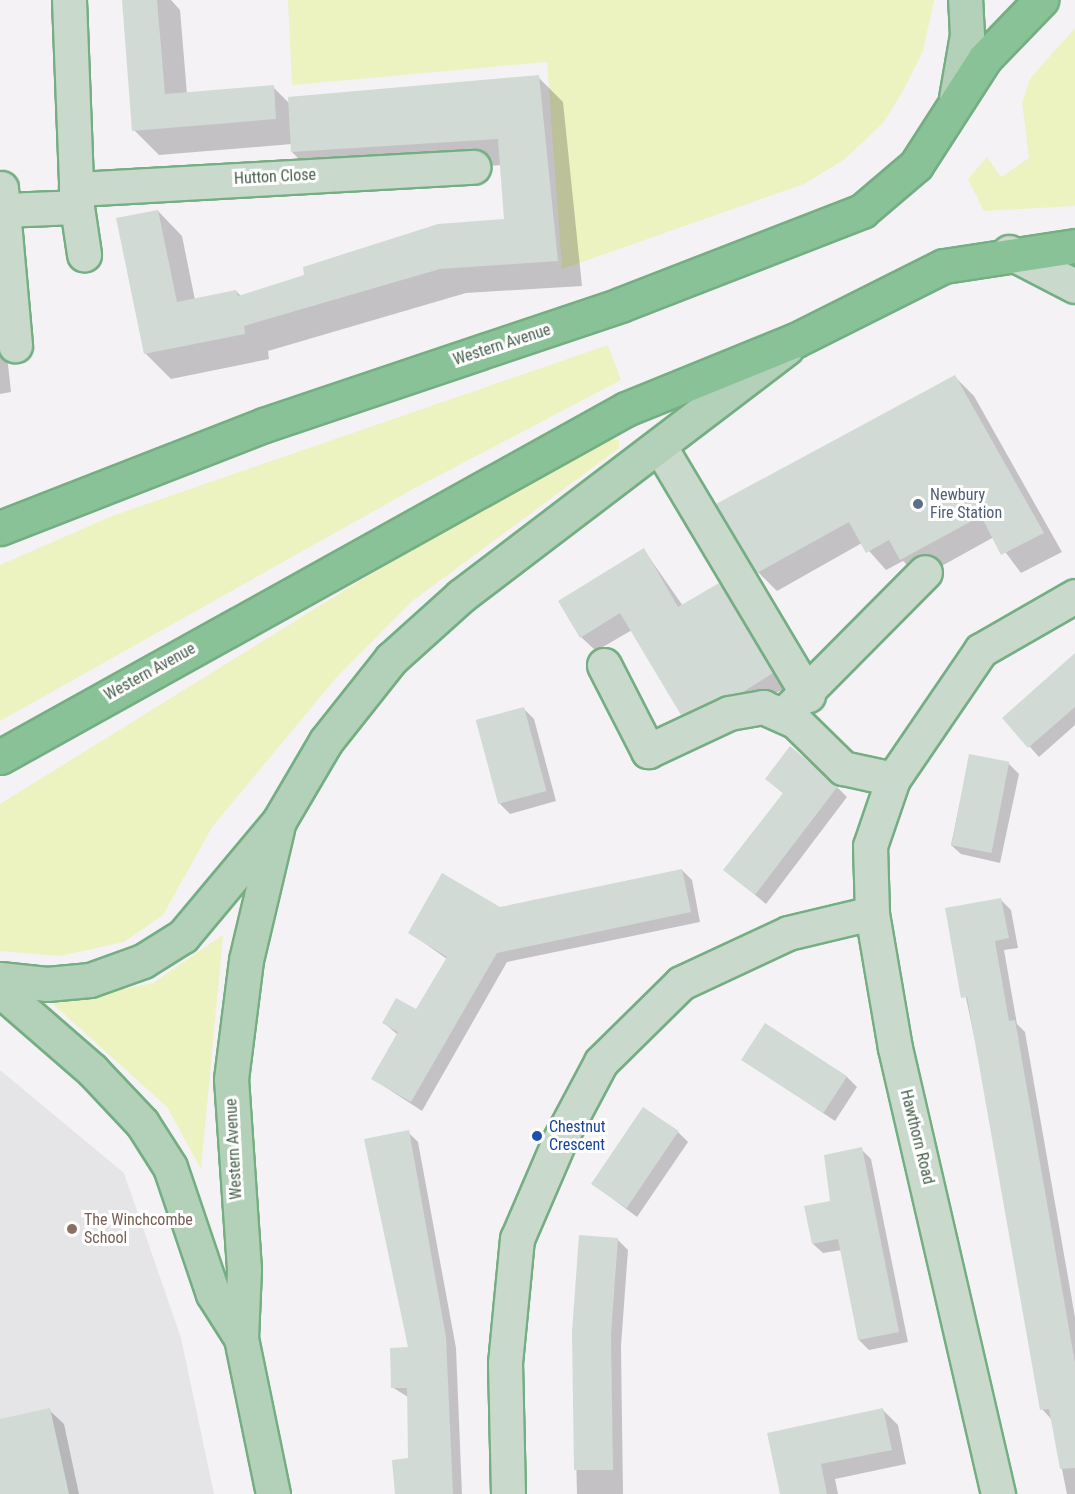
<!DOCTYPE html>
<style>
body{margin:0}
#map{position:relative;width:1075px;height:1494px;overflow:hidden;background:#f4f2f5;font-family:"Roboto Condensed",sans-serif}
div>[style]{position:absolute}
.education>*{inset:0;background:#e5e4e6}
.green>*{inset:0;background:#edf2c1}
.shadow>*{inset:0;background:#0003}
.building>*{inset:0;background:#d1dad4;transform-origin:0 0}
.roads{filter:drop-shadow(2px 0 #74ae82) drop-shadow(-2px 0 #74ae82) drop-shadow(0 2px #74ae82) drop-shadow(0 -2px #74ae82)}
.minor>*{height:33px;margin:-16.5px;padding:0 16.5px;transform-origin:16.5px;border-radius:16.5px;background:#c9dacc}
.major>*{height:33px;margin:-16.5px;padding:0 16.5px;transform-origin:16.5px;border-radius:16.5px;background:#b2d1b8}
.highway>*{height:33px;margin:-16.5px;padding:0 16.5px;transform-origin:16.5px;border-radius:16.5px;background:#89c296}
.dots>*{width:16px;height:16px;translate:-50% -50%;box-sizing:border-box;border:3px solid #fff;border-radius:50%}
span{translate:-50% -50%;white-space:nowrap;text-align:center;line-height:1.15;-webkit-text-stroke:6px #fff;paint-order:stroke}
.street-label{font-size:16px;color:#49614e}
.service-label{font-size:16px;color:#4e5e75}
.left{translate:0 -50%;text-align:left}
.transit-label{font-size:16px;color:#164399}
.education-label{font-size:16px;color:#785e54}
</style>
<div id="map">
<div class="education">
<i style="clip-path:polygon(0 1070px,124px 1173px,181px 1338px,214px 1494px,0 1494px)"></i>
</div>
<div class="green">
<i style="clip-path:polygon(288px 0,934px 0,923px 51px,904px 89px,884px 122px,845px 159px,804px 184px,562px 269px,547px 62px,292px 85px)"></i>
<i style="clip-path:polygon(1075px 28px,1075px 206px,984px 211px,968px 179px,987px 157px,1001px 177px,1029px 158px,1022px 102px,1031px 77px)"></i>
<i style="clip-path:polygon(608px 345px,621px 380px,413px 489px,0 721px,0 565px,112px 516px)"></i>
<i style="clip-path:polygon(609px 439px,619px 440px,619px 448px,411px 602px,336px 678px,212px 827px,163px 915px,124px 942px,60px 956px,0 951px,0 804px,387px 564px)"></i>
<i style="clip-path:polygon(223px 935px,201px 1169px,167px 1107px,53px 1004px,153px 983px)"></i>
</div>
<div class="shadow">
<i style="clip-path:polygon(124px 0,171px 0,180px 10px,187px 94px,273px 87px,290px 104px,538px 77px,563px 102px,582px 286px,466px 293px,268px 351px,269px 359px,171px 379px,146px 354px,118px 220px,158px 211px,182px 236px,195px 300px,236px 291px,241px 296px,506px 221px,502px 165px,317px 177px,292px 152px,292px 144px,159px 155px,134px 130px)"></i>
<i style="clip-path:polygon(0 332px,5px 337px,11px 392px,0 394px)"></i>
<i style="clip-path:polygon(955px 377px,974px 396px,1062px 552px,1021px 573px,994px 537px,920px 578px,903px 561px,886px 570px,862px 543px,777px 591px,758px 572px)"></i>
<i style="clip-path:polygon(644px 550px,683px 606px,719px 584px,734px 599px,787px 688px,697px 728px,632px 630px,596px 651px,581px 637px)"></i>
<i style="clip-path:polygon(1075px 666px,1075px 725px,1039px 757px,1004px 718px)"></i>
<i style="clip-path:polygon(524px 709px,534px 719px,556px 801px,510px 814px,500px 804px)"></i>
<i style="clip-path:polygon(970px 755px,1009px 764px,1019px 774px,1000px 863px,961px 854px,951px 845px)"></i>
<i style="clip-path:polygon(766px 779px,837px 787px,847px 797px,766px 904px,725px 870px,784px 794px)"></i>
<i style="clip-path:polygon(682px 870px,692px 880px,700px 922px,507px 962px,422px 1111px,373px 1079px,398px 1035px,384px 1023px,417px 1011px,447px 959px,410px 933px)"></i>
<i style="clip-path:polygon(1001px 900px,1011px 910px,1018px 948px,1004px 950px,1017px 1024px,1025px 1032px,1075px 1317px,1075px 1494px,1067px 1494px,1052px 1420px,1042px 1409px,991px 1115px,947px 909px)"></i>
<i style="clip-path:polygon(744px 1060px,847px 1077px,857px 1087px,835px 1121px)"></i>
<i style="clip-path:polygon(408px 1132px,418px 1142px,456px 1348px,462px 1494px,397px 1494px,409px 1460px,408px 1397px,392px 1387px,410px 1349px)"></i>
<i style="clip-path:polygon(678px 1132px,688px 1142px,637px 1217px,593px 1184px)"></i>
<i style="clip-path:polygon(861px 1149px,871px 1159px,908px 1342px,869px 1350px,859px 1340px,842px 1250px,823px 1253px,813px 1244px)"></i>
<i style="clip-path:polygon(618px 1240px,628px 1250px,621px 1346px,623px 1494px,577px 1494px,573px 1332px)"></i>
<i style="clip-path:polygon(49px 1410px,64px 1424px,79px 1494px,0 1494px,0 1421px)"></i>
<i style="clip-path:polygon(883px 1410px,898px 1425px,906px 1464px,835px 1479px,838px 1494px,782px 1494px)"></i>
</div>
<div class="building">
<i style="clip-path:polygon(122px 0,157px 0,165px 94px,274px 85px,276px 119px,132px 131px)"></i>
<i style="clip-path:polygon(539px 75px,558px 261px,440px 269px,244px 326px,245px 334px,144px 354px,116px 218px,158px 210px,177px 302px,236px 290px,238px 296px,304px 275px,303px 267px,438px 224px,504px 219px,498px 139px,291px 152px,288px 97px)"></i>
<i style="clip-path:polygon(955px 375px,1044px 533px,1001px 555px,981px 516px,900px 560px,889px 540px,866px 553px,849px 522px,757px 573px,716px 504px)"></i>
<i style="clip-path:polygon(644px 548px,678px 607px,719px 583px,773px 673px,743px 692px,681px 715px,620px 613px,580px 638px,558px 601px)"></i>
<i style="clip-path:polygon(1075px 653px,1075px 707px,1028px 748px,1002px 718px)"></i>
<i style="left:524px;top:707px;width:87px;height:50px;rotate:75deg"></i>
<i style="clip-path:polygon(790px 746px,838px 786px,755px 895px,723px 870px,783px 793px,765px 779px)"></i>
<i style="left:969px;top:754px;width:41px;height:93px;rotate:11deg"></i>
<i style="clip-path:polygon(682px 869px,691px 912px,497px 953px,411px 1102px,371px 1079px,398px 1032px,382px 1023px,396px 998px,416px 1009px,447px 957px,408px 933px,442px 873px,500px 907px)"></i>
<i style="clip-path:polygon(1001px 898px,1009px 938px,995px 941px,1009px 1021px,1015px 1020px,1075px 1363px,1075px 1468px,1060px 1469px,1049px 1409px,1040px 1410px,967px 997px,961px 998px,945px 908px)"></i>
<i style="left:765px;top:1023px;width:98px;height:44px;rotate:33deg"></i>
<i style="left:643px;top:1107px;width:43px;height:93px;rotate:34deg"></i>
<i style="clip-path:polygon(409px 1130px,446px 1337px,453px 1494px,395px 1494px,392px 1460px,408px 1458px,407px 1388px,391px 1388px,390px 1348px,408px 1347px,364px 1139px)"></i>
<i style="clip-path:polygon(862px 1147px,899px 1332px,858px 1340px,838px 1239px,812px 1244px,804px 1206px,830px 1201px,824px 1155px)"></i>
<i style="clip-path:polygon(579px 1235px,618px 1238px,611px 1335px,613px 1470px,574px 1470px,572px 1332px)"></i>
<i style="clip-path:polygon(50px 1408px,69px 1494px,0 1494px,0 1419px)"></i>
<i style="clip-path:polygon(883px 1408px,892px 1450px,821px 1464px,827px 1494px,780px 1494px,767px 1433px)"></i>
</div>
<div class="roads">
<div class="minor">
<i style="left:69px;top:0;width:207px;rotate:87.8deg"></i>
<i style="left:77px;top:207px;width:48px;rotate:81.5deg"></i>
<i style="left:1px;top:188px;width:158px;rotate:84.9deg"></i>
<i style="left:76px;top:189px;width:398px;rotate:-3.2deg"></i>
<i style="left:3px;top:210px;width:74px;rotate:-2.3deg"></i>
<i style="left:1009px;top:252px;width:74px;rotate:27.3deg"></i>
<i style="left:660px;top:447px;width:289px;rotate:59.2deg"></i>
<i style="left:604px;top:665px;width:97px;rotate:62.9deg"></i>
<i style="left:648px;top:751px;width:89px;rotate:-25.1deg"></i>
<i style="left:729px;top:713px;width:35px;rotate:-10deg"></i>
<i style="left:763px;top:707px;width:36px;rotate:24deg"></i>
<i style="left:796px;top:722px;width:66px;rotate:44.4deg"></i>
<i style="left:843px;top:768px;width:51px;rotate:12.4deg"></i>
<i style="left:791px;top:707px;width:190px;rotate:-45.2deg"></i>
<i style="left:508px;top:1494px;width:131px;rotate:-91.3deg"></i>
<i style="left:505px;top:1363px;width:125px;rotate:-84.5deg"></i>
<i style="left:517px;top:1239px;width:109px;rotate:-66.7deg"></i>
<i style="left:560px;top:1139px;width:87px;rotate:-62deg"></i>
<i style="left:601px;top:1062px;width:112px;rotate:-44.6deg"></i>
<i style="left:681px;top:983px;width:118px;rotate:-25deg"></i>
<i style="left:788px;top:933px;width:86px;rotate:-13.4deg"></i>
<i style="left:998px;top:1494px;width:458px;rotate:-103deg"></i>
<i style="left:895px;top:1048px;width:137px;rotate:-99.7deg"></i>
<i style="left:872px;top:913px;width:67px;rotate:-91.7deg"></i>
<i style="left:870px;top:846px;width:71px;rotate:-71.1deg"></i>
<i style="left:893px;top:779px;width:156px;rotate:-55.7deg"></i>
<i style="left:981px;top:650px;width:108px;rotate:-29.9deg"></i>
</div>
<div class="major">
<i style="left:956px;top:98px;width:64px;rotate:-80.1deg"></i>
<i style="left:967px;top:35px;width:35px;rotate:-93deg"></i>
<i style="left:0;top:979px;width:47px;rotate:6.1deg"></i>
<i style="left:47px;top:984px;width:43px;rotate:-5.3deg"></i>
<i style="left:90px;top:980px;width:56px;rotate:-19.7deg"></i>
<i style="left:143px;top:961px;width:47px;rotate:-32deg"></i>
<i style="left:183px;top:936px;width:150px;rotate:-50.1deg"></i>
<i style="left:279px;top:821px;width:93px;rotate:-59.6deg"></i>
<i style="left:326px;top:741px;width:105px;rotate:-51.6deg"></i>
<i style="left:391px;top:659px;width:94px;rotate:-42deg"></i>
<i style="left:461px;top:596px;width:409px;rotate:-37.3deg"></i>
<i style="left:0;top:990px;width:122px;rotate:41deg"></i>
<i style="left:92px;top:1070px;width:73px;rotate:46.7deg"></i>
<i style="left:142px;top:1123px;width:52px;rotate:57.5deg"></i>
<i style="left:170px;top:1167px;width:134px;rotate:71.3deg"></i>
<i style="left:213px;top:1294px;width:52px;rotate:57.5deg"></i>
<i style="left:273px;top:1494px;width:159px;rotate:-101.6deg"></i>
<i style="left:241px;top:1338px;width:69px;rotate:-87.5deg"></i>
<i style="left:244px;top:1269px;width:190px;rotate:-93.9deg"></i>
<i style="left:231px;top:1079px;width:120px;rotate:-82.8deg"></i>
<i style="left:246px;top:960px;width:135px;rotate:-76.7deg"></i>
</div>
<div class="highway">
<i style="left:0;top:528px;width:283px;rotate:-21.3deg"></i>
<i style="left:264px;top:425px;width:376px;rotate:-18.6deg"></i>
<i style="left:620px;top:305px;width:260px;rotate:-21.2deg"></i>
<i style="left:862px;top:211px;width:71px;rotate:-40.4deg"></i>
<i style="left:916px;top:165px;width:127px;rotate:-57.2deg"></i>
<i style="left:985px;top:58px;width:81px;rotate:-46deg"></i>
<i style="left:0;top:757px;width:716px;rotate:-29.07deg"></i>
<i style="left:626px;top:409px;width:183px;rotate:-22.1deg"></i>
<i style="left:796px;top:340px;width:165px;rotate:-26.6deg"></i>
<i style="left:944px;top:266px;width:133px;rotate:-8.7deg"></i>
</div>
</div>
<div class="dots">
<i style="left:918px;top:504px;background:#5c6f8a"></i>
<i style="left:537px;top:1136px;background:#1a4fb4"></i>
<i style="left:72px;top:1229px;background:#8d6e63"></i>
</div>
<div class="street-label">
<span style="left:275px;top:177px;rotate:-3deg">Hutton Close</span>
<span style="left:502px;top:345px;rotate:-18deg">Western Avenue</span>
<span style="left:150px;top:672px;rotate:-29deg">Western Avenue</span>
<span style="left:917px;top:1137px;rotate:76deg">Hawthorn Road</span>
<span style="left:234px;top:1149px;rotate:-93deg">Western Avenue</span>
</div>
<div class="service-label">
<span class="left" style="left:930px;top:504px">Newbury<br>Fire Station</span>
</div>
<div class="transit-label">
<span class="left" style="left:549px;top:1136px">Chestnut<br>Crescent</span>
</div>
<div class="education-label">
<span class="left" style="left:84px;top:1229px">The Winchcombe<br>School</span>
</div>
</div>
